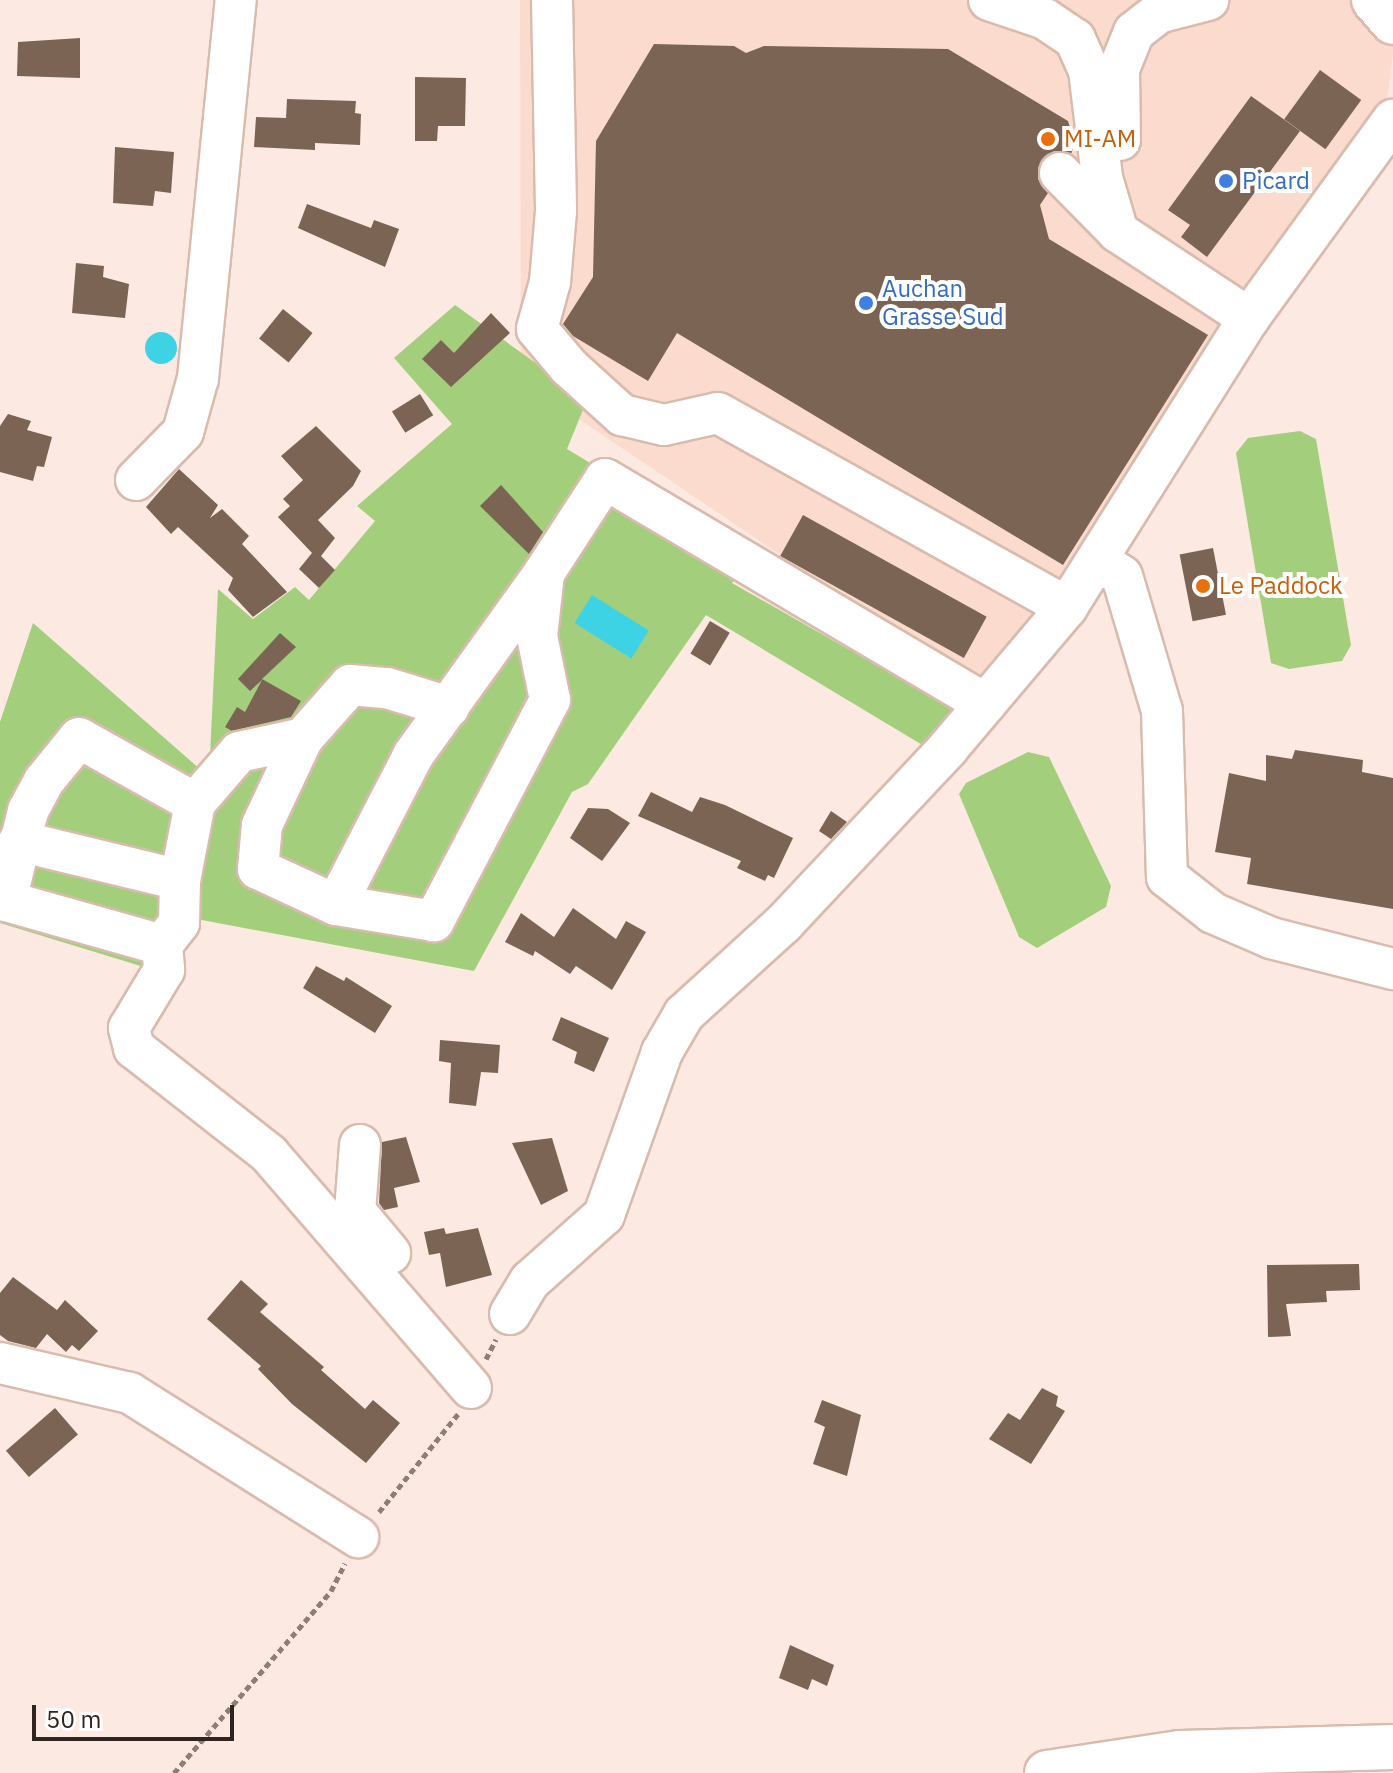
<!DOCTYPE html>
<style>
body{margin:0}
#map{position:relative;width:1393px;height:1773px;overflow:hidden;background:#fce9e1;font-family:"IBM Plex Sans",sans-serif}
div>[style]{position:absolute}
.built>*{inset:0;background:#fadbcd}
.green>*{inset:0;background:#a3cf7c}
.water>*{inset:0;background:#3ed2e5;transform-origin:0 0}
.round{border-radius:50%}
.building>*{inset:0;background:#7c6454;transform-origin:0 0}
.path>*{height:5px;margin-top:-2.5px;transform-origin:0;background:repeating-linear-gradient(90deg,#8d7e78 0 6px,transparent 0 10px)}
.roads{filter:drop-shadow(2px 0 #d9bbae) drop-shadow(-2px 0 #d9bbae) drop-shadow(0 2px #d9bbae) drop-shadow(0 -2px #d9bbae)}
.minor>*{height:40px;margin:-20px;padding:0 20px;transform-origin:20px;border-radius:20px;background:#fff}
.major>*{height:44px;margin:-22px;padding:0 22px;transform-origin:22px;border-radius:22px;background:#fff}
.highway>*{height:44px;margin:-22px;padding:0 22px;transform-origin:22px;border-radius:22px;background:#fff}
.dots>*{width:22px;height:22px;translate:-50% -50%;box-sizing:border-box;border:4px solid #fff;border-radius:50%}
span{translate:-50% -50%;white-space:nowrap;text-align:center;line-height:1.15;-webkit-text-stroke:8px #fff;paint-order:stroke}
.food-label{font-size:24px;color:#c56008}
.left{translate:0 -50%;text-align:left}
.shop-label{font-size:24px;color:#366cbe}
.scale{position:absolute;left:32px;top:1705px;width:202px;height:36px;box-sizing:border-box;border:4px solid #2f241f;border-top:0;padding-left:10px;font-size:24px;line-height:28px;white-space:nowrap;color:#2f241f;-webkit-text-stroke:6px #fff;paint-order:stroke}
</style>
<div id="map">
<div class="built">
<i style="clip-path:polygon(520px 0,1393px 0,1393px 51px,1388px 95px,984px 692px,521px 380px)"></i>
</div>
<div class="green">
<i style="clip-path:polygon(455px 305px,587px 400px,567px 449px,748px 558px,732px 583px,964px 715px,934px 752px,706px 615px,588px 784px,572px 792px,474px 971px,186px 917px,157px 971px,0 923px,0 722px,33px 623px,209px 777px,218px 589px,253px 619px,295px 587px,309px 600px,375px 521px,357px 506px,452px 424px,394px 358px)"></i>
<i style="clip-path:polygon(1300px 431px,1316px 439px,1351px 645px,1342px 661px,1289px 669px,1271px 663px,1236px 453px,1248px 438px)"></i>
<i style="clip-path:polygon(1028px 752px,1049px 757px,1111px 886px,1106px 907px,1037px 948px,1019px 937px,959px 794px,966px 783px)"></i>
</div>
<div class="water">
<i class="round" style="left:145px;top:332px;width:32px;height:32px"></i>
<i style="left:592px;top:595px;width:67px;height:33px;rotate:32deg"></i>
</div>
<div class="building">
<i style="clip-path:polygon(80px 38px,80px 78px,17px 76px,18px 42px)"></i>
<i style="clip-path:polygon(654px 44px,734px 46px,746px 53px,764px 46px,948px 49px,1068px 121px,1075px 143px,1071px 154px,1054px 151px,1038px 168px,1038px 179px,1048px 193px,1040px 205px,1049px 239px,1208px 335px,1063px 565px,677px 333px,648px 381px,573px 336px,563px 324px,593px 277px,596px 141px)"></i>
<i style="left:1320px;top:70px;width:51px;height:61px;rotate:36deg"></i>
<i style="clip-path:polygon(415px 77px,466px 78px,465px 126px,438px 126px,437px 141px,415px 141px)"></i>
<i style="clip-path:polygon(1251px 96px,1300px 131px,1207px 257px,1181px 237px,1190px 225px,1168px 210px)"></i>
<i style="clip-path:polygon(287px 99px,356px 101px,355px 113px,361px 114px,360px 145px,315px 143px,315px 150px,254px 147px,256px 117px,286px 118px)"></i>
<i style="clip-path:polygon(115px 147px,174px 152px,171px 193px,155px 191px,153px 206px,113px 203px)"></i>
<i style="clip-path:polygon(307px 204px,371px 228px,374px 220px,399px 229px,385px 267px,298px 228px)"></i>
<i style="clip-path:polygon(76px 263px,104px 266px,103px 277px,129px 284px,125px 318px,72px 313px)"></i>
<i style="left:283px;top:309px;width:38px;height:38px;rotate:39deg"></i>
<i style="clip-path:polygon(491px 313px,510px 333px,451px 387px,422px 359px,441px 340px,454px 353px)"></i>
<i style="left:420px;top:394px;width:25px;height:33px;rotate:58deg"></i>
<i style="clip-path:polygon(8px 414px,31px 421px,27px 430px,52px 437px,44px 467px,37px 466px,33px 481px,0 472px,0 426px)"></i>
<i style="clip-path:polygon(316px 426px,361px 471px,353px 486px,318px 520px,335px 538px,321px 556px,335px 570px,319px 588px,299px 569px,312px 553px,278px 517px,290px 506px,283px 499px,303px 480px,281px 456px)"></i>
<i style="clip-path:polygon(179px 469px,218px 505px,210px 518px,222px 509px,249px 536px,242px 544px,287px 592px,253px 617px,228px 590px,233px 578px,178px 527px,171px 534px,146px 507px)"></i>
<i style="clip-path:polygon(501px 485px,543px 532px,529px 554px,480px 506px)"></i>
<i style="left:803px;top:515px;width:210px;height:47px;rotate:29deg"></i>
<i style="left:1213px;top:548px;width:68px;height:34px;rotate:79deg"></i>
<i style="left:710px;top:621px;width:23px;height:38px;rotate:31deg"></i>
<i style="clip-path:polygon(280px 633px,296px 647px,262px 679px,301px 701px,291px 717px,232px 731px,225px 727px,237px 707px,245px 712px,262px 680px,250px 691px,238px 679px)"></i>
<i style="clip-path:polygon(1295px 750px,1363px 760px,1362px 772px,1393px 778px,1393px 909px,1247px 884px,1251px 858px,1215px 852px,1229px 773px,1266px 781px,1266px 755px,1292px 759px)"></i>
<i style="clip-path:polygon(651px 792px,692px 812px,700px 797px,725px 805px,793px 838px,774px 878px,768px 875px,765px 881px,737px 868px,741px 861px,638px 816px)"></i>
<i style="clip-path:polygon(588px 808px,608px 809px,630px 823px,602px 861px,570px 838px)"></i>
<i style="clip-path:polygon(831px 811px,847px 822px,831px 839px,819px 831px)"></i>
<i style="clip-path:polygon(573px 908px,616px 939px,626px 921px,646px 932px,612px 990px,576px 966px,570px 974px,535px 951px,533px 956px,505px 942px,521px 913px,554px 937px)"></i>
<i style="clip-path:polygon(316px 966px,344px 981px,346px 977px,392px 1006px,375px 1033px,303px 988px)"></i>
<i style="clip-path:polygon(561px 1017px,609px 1038px,594px 1072px,574px 1063px,577px 1052px,552px 1040px)"></i>
<i style="clip-path:polygon(440px 1040px,500px 1045px,498px 1073px,481px 1072px,476px 1106px,449px 1103px,451px 1063px,439px 1061px)"></i>
<i style="clip-path:polygon(406px 1137px,420px 1182px,394px 1188px,398px 1207px,384px 1210px,379px 1203px,382px 1142px)"></i>
<i style="clip-path:polygon(552px 1138px,568px 1191px,541px 1205px,512px 1143px)"></i>
<i style="clip-path:polygon(444px 1228px,446px 1234px,478px 1228px,492px 1275px,446px 1287px,440px 1253px,429px 1255px,424px 1232px)"></i>
<i style="clip-path:polygon(1359px 1264px,1360px 1290px,1326px 1291px,1327px 1302px,1286px 1304px,1291px 1336px,1268px 1337px,1267px 1265px)"></i>
<i style="clip-path:polygon(13px 1277px,57px 1310px,65px 1300px,98px 1331px,79px 1351px,72px 1345px,66px 1352px,47px 1334px,36px 1348px,8px 1341px,0 1335px,0 1293px)"></i>
<i style="clip-path:polygon(241px 1280px,268px 1304px,260px 1312px,324px 1367px,321px 1370px,365px 1409px,373px 1400px,400px 1423px,366px 1463px,292px 1404px,258px 1369px,261px 1366px,207px 1319px)"></i>
<i style="clip-path:polygon(1042px 1388px,1058px 1396px,1056px 1406px,1065px 1411px,1031px 1464px,989px 1439px,1008px 1413px,1020px 1420px)"></i>
<i style="clip-path:polygon(822px 1400px,861px 1415px,847px 1476px,813px 1464px,825px 1427px,814px 1422px)"></i>
<i style="left:55px;top:1408px;width:35px;height:65px;rotate:49deg"></i>
<i style="clip-path:polygon(790px 1645px,834px 1665px,827px 1686px,812px 1679px,808px 1690px,779px 1678px)"></i>
</div>
<div class="path">
<i style="left:486px;top:1359px;width:22px;rotate:-63deg"></i>
<i style="left:379px;top:1512px;width:126px;rotate:-51.1deg"></i>
<i style="left:174px;top:1773px;width:240px;rotate:-49.2deg"></i>
<i style="left:331px;top:1591px;width:31px;rotate:-63deg"></i>
</div>
<div class="roads">
<div class="minor">
<i style="left:552px;top:0;width:211px;rotate:88.9deg"></i>
<i style="left:556px;top:211px;width:71px;rotate:94.8deg"></i>
<i style="left:550px;top:282px;width:49px;rotate:105.5deg"></i>
<i style="left:537px;top:329px;width:50px;rotate:49.9deg"></i>
<i style="left:569px;top:367px;width:72px;rotate:42.2deg"></i>
<i style="left:622px;top:415px;width:43px;rotate:13.4deg"></i>
<i style="left:664px;top:425px;width:55px;rotate:-12.5deg"></i>
<i style="left:718px;top:413px;width:399px;rotate:29.1deg"></i>
<i style="left:989px;top:0;width:59px;rotate:18.7deg"></i>
<i style="left:1045px;top:19px;width:36px;rotate:34deg"></i>
<i style="left:1075px;top:39px;width:34px;rotate:66deg"></i>
<i style="left:1089px;top:70px;width:109px;rotate:83.1deg"></i>
<i style="left:1102px;top:178px;width:56px;rotate:73.5deg"></i>
<i style="left:1120px;top:140px;width:71px;rotate:-90.8deg"></i>
<i style="left:1119px;top:69px;width:40px;rotate:-68deg"></i>
<i style="left:1134px;top:32px;width:31px;rotate:-38deg"></i>
<i style="left:1158px;top:13px;width:52px;rotate:-14.6deg"></i>
<i style="left:1060px;top:173px;width:83px;rotate:45.5deg"></i>
<i style="left:1118px;top:232px;width:157px;rotate:33.3deg"></i>
<i style="left:136px;top:480px;width:67px;rotate:-45.6deg"></i>
<i style="left:183px;top:432px;width:56px;rotate:-74.5deg"></i>
<i style="left:198px;top:378px;width:380px;rotate:-84.3deg"></i>
<i style="left:1099px;top:561px;width:27px;rotate:33deg"></i>
<i style="left:1122px;top:576px;width:141px;rotate:73.5deg"></i>
<i style="left:1162px;top:711px;width:166px;rotate:88.3deg"></i>
<i style="left:1167px;top:877px;width:58px;rotate:38deg"></i>
<i style="left:1213px;top:913px;width:63px;rotate:23.3deg"></i>
<i style="left:1271px;top:938px;width:126px;rotate:14.3deg"></i>
<i style="left:544px;top:573px;width:63px;rotate:96.3deg"></i>
<i style="left:537px;top:636px;width:65px;rotate:78.5deg"></i>
<i style="left:550px;top:700px;width:250px;rotate:117.7deg"></i>
<i style="left:434px;top:921px;width:99px;rotate:-170.7deg"></i>
<i style="left:336px;top:905px;width:170px;rotate:-62.7deg"></i>
<i style="left:414px;top:754px;width:223px;rotate:-54.3deg"></i>
<i style="left:544px;top:573px;width:112px;rotate:-57deg"></i>
<i style="left:605px;top:479px;width:442px;rotate:30.6deg"></i>
<i style="left:79px;top:738px;width:133px;rotate:29.3deg"></i>
<i style="left:195px;top:803px;width:78px;rotate:101deg"></i>
<i style="left:180px;top:880px;width:43px;rotate:91.3deg"></i>
<i style="left:179px;top:923px;width:28px;rotate:128deg"></i>
<i style="left:162px;top:945px;width:162px;rotate:-164.2deg"></i>
<i style="left:6px;top:901px;width:93px;rotate:-76.3deg"></i>
<i style="left:28px;top:811px;width:34px;rotate:-62deg"></i>
<i style="left:44px;top:781px;width:55px;rotate:-50.9deg"></i>
<i style="left:195px;top:803px;width:67px;rotate:-49.2deg"></i>
<i style="left:239px;top:752px;width:66px;rotate:-12.3deg"></i>
<i style="left:19px;top:841px;width:166px;rotate:13.6deg"></i>
<i style="left:336px;top:905px;width:86px;rotate:-155.2deg"></i>
<i style="left:258px;top:869px;width:44px;rotate:-84.8deg"></i>
<i style="left:262px;top:825px;width:96px;rotate:-64.8deg"></i>
<i style="left:303px;top:738px;width:71px;rotate:-48.4deg"></i>
<i style="left:350px;top:685px;width:37px;rotate:5deg"></i>
<i style="left:387px;top:688px;width:65px;rotate:17deg"></i>
<i style="left:162px;top:945px;width:25px;rotate:85deg"></i>
<i style="left:164px;top:970px;width:68px;rotate:121.1deg"></i>
<i style="left:129px;top:1028px;width:21px;rotate:76deg"></i>
<i style="left:134px;top:1048px;width:172px;rotate:38.1deg"></i>
<i style="left:269px;top:1154px;width:309px;rotate:49.2deg"></i>
<i style="left:360px;top:1145px;width:66px;rotate:94.3deg"></i>
<i style="left:355px;top:1211px;width:55px;rotate:50.2deg"></i>
<i style="left:510px;top:1314px;width:39px;rotate:-59deg"></i>
<i style="left:530px;top:1281px;width:99px;rotate:-41.7deg"></i>
<i style="left:604px;top:1215px;width:173px;rotate:-70.4deg"></i>
<i style="left:662px;top:1052px;width:44px;rotate:-59.9deg"></i>
<i style="left:684px;top:1014px;width:134px;rotate:-42.3deg"></i>
<i style="left:783px;top:924px;width:241px;rotate:-46.8deg"></i>
<i style="left:948px;top:748px;width:185px;rotate:-49.8deg"></i>
<i style="left:1067px;top:607px;width:342px;rotate:-57.8deg"></i>
<i style="left:1249px;top:318px;width:245px;rotate:-54deg"></i>
<i style="left:0;top:1363px;width:133px;rotate:13deg"></i>
<i style="left:130px;top:1393px;width:270px;rotate:32.3deg"></i>
</div>
<div class="major">
<i style="left:1374px;top:0;width:29px;rotate:49deg"></i>
</div>
<div class="highway">
<i style="left:1047px;top:1773px;width:134px;rotate:-8.6deg"></i>
<i style="left:1180px;top:1753px;width:213px;rotate:-1.6deg"></i>
</div>
</div>
<div class="dots">
<i style="left:1048px;top:139px;background:#e8710a"></i>
<i style="left:1226px;top:181px;background:#3f7fe0"></i>
<i style="left:866px;top:303px;background:#3f7fe0"></i>
<i style="left:1203px;top:586px;background:#e8710a"></i>
</div>
<div class="food-label">
<span class="left" style="left:1064px;top:139px">MI-AM</span>
<span class="left" style="left:1219px;top:586px">Le Paddock</span>
</div>
<div class="shop-label">
<span class="left" style="left:1242px;top:181px">Picard</span>
<span class="left" style="left:882px;top:303px">Auchan<br>Grasse Sud</span>
</div>
<div class="scale">50 m</div>
</div>
